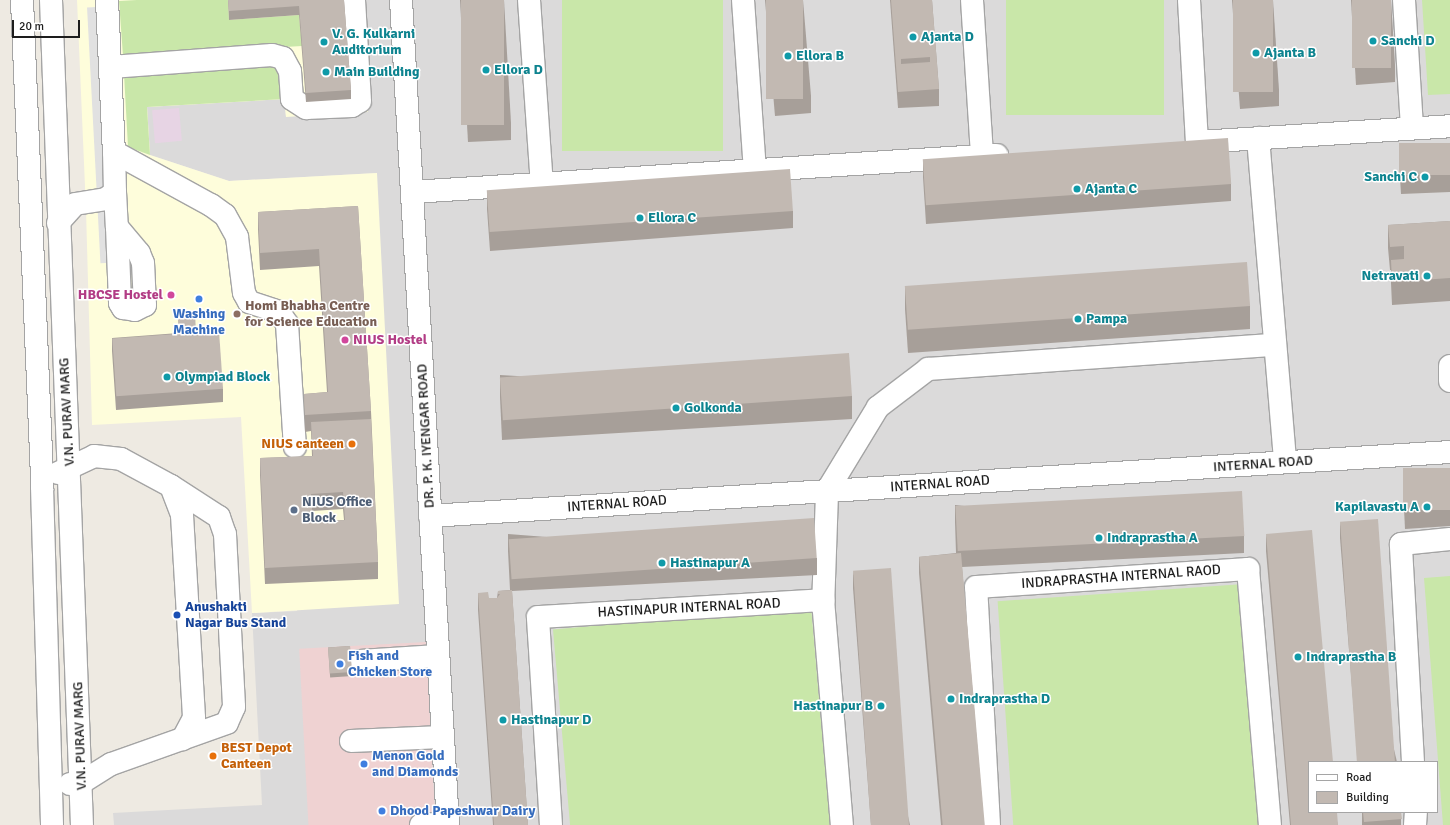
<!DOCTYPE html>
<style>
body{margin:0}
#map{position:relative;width:1450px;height:825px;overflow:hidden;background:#eeeae2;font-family:Signika,sans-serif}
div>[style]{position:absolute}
.residential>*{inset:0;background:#dbdada}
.commercial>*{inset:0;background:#efd2d2;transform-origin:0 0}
.industrial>*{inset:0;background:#e7d4e4;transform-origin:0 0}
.education>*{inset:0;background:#fefddb}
.grass>*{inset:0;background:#c9e7a9;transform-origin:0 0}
.parking>*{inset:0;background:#e1e1e1;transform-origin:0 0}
.roads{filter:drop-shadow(1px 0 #a4a4a4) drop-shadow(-1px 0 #a4a4a4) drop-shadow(0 1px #a4a4a4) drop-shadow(0 -1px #a4a4a4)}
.minor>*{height:22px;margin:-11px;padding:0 11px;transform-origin:11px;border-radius:11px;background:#fff}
.wall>*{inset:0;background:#a79f99;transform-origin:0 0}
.building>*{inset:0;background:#c2b9b2;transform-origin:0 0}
.dots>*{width:11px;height:11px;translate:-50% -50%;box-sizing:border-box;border:2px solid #fff;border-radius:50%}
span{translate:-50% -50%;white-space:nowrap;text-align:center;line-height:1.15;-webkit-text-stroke:3px #fff;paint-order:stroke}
.culture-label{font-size:14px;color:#0d838f;font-weight:700}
.left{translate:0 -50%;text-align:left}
.right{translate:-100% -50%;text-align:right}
.hotel-label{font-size:14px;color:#b23c85;font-weight:700}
.education-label{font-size:14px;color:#785e54;font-weight:700}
.shop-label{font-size:14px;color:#366cbe;font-weight:700}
.street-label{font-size:14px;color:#1d1d1d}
.food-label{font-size:14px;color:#c56008;font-weight:700}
.service-label{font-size:14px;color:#4e5e75;font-weight:700}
.transit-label{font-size:14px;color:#164399;font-weight:700}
.legend{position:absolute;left:1308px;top:761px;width:130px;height:52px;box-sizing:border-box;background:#fff;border:1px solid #a5a5a5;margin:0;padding:5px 7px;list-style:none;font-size:12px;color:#1d1d1d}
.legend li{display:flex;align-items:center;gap:8px;height:20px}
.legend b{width:20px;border:1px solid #a5a5a5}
.scale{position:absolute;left:12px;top:20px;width:68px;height:18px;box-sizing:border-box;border:2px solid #1d1d1d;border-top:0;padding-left:5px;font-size:12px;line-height:14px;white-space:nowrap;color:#1d1d1d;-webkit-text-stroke:3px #fff;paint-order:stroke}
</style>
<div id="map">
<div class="residential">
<i style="clip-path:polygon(evenodd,362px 0,1450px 0,1450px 825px,114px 825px,113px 813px,262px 805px,252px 613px,297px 611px,377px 173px,229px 181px,150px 155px,147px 107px,284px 99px,286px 117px,362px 0,1309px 762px,1437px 762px,1437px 812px,1309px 812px,1309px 762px)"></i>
</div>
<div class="commercial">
<i style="left:426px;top:642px;width:183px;height:127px;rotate:87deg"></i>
</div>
<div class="industrial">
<i style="left:179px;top:108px;width:33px;height:27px;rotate:85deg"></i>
</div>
<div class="education">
<i style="clip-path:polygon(77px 0,362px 0,368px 112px,286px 117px,284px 99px,147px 107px,150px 155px,229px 181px,377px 173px,399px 604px,252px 613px,241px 417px,92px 425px,86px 210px)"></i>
</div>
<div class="grass">
<i style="clip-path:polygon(137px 0,228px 0,229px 20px,299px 15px,302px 46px,123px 56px,119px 1px)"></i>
<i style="left:562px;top:0;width:161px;height:151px"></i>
<i style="left:1006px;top:0;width:158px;height:115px"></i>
<i style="clip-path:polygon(1422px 0,1450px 0,1450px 94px,1428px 95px)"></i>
<i style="clip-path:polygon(275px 63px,281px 67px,284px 99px,147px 107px,150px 155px,128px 147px,124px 74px)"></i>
<i style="clip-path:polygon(1450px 576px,1450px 825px,1443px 825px,1424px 578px)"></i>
<i style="left:1244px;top:584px;width:242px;height:247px;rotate:86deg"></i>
<i style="left:811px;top:607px;width:219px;height:259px;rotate:85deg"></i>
</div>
<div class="parking">
<i style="left:116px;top:6px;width:256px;height:29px;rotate:87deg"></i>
</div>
<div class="roads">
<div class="minor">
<i style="left:22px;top:0;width:487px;rotate:87.6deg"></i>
<i style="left:42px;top:487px;width:338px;rotate:88.3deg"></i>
<i style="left:51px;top:0;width:826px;rotate:87.85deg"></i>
<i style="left:107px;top:0;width:152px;rotate:87.4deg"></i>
<i style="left:114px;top:152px;width:111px;rotate:28.7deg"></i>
<i style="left:211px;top:205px;width:17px;rotate:36deg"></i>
<i style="left:225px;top:215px;width:25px;rotate:61deg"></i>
<i style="left:237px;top:237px;width:56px;rotate:82.9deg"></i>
<i style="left:244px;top:293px;width:10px;rotate:61deg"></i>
<i style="left:249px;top:302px;width:32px;rotate:18deg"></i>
<i style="left:279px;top:312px;width:14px;rotate:56deg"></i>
<i style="left:287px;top:324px;width:123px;rotate:86.3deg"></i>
<i style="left:401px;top:0;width:826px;rotate:86.74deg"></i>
<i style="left:529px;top:0;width:184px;rotate:86deg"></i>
<i style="left:743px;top:0;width:170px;rotate:86deg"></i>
<i style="left:972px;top:0;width:156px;rotate:86.3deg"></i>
<i style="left:1189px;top:0;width:142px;rotate:86.8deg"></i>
<i style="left:1404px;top:0;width:128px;rotate:86.4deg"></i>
<i style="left:111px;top:67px;width:161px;rotate:-4.3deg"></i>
<i style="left:272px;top:55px;width:11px;rotate:15deg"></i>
<i style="left:283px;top:58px;width:15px;rotate:62deg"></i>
<i style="left:290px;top:71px;width:28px;rotate:86deg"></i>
<i style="left:292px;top:99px;width:17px;rotate:33deg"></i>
<i style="left:306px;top:108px;width:46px;rotate:-2.5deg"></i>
<i style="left:352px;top:106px;width:9px;rotate:-32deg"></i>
<i style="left:360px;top:101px;width:101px;rotate:-93.4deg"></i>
<i style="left:1258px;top:138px;width:325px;rotate:85.2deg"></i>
<i style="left:1199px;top:142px;width:252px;rotate:-3.6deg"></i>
<i style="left:115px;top:192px;width:35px;rotate:87deg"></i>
<i style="left:117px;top:227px;width:76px;rotate:87.7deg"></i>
<i style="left:120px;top:303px;width:6px;rotate:59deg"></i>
<i style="left:123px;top:308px;width:12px;rotate:9deg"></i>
<i style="left:135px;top:310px;width:11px;rotate:-27deg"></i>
<i style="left:145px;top:305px;width:42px;rotate:-92.7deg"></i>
<i style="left:143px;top:263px;width:11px;rotate:-112deg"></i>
<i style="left:139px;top:253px;width:34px;rotate:-130deg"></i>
<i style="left:412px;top:192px;width:586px;rotate:-3.62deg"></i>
<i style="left:58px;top:223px;width:25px;rotate:-48deg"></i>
<i style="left:75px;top:204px;width:31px;rotate:-9deg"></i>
<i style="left:106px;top:199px;width:11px;rotate:-38deg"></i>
<i style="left:115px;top:192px;width:40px;rotate:-91.4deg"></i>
<i style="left:1450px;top:366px;width:15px;rotate:90deg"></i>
<i style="left:58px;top:473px;width:40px;rotate:-25deg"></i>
<i style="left:94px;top:456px;width:27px;rotate:6deg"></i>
<i style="left:121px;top:459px;width:57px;rotate:28.4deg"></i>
<i style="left:171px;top:486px;width:57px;rotate:32.9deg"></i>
<i style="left:219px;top:517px;width:18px;rotate:71deg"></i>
<i style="left:225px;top:534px;width:173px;rotate:87deg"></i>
<i style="left:234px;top:707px;width:17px;rotate:114deg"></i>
<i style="left:227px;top:723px;width:123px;rotate:160.5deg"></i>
<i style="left:111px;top:764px;width:36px;rotate:148deg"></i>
<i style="left:81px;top:783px;width:11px;rotate:175deg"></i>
<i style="left:171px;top:486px;width:31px;rotate:69deg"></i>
<i style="left:182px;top:515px;width:203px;rotate:86.6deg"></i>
<i style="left:194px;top:718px;width:24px;rotate:118deg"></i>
<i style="left:430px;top:516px;width:1022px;rotate:-3.59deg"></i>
<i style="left:823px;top:608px;width:117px;rotate:-88deg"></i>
<i style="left:827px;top:491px;width:98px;rotate:-58.7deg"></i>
<i style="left:878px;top:407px;width:63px;rotate:-37.2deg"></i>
<i style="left:928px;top:369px;width:347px;rotate:-4deg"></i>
<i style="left:360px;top:661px;width:78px;rotate:-3.7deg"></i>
<i style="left:351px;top:741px;width:91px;rotate:-2.5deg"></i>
<i style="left:1413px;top:762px;width:218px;rotate:-93.2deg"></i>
<i style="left:1401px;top:544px;width:49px;rotate:-5.8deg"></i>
<i style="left:421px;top:825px;width:26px;rotate:-4deg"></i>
<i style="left:551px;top:825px;width:208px;rotate:-93.6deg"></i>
<i style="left:538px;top:617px;width:286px;rotate:-3.4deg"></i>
<i style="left:823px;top:600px;width:226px;rotate:85.2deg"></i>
<i style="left:989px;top:825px;width:238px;rotate:-93.1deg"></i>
<i style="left:976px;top:587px;width:273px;rotate:-3.8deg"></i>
<i style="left:1248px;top:569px;width:257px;rotate:85.1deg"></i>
<i style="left:1415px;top:825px;width:13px;rotate:-86deg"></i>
</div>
</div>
<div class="wall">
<i style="clip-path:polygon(228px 0,344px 0,351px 90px,351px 99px,306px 102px,299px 15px,229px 20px)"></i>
<i style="clip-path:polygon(460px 0,504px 0,511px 123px,511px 140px,468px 142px)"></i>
<i style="clip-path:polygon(765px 0,803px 0,811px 96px,811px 113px,775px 116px)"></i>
<i style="clip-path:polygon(890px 0,932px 0,939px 89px,939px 106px,898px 108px)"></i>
<i style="clip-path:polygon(1232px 0,1273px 0,1279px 90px,1279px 106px,1240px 109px)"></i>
<i style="clip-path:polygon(1351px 0,1391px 0,1395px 65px,1395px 82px,1356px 85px)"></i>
<i style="clip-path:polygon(1450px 143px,1450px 192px,1401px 194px,1399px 162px,1399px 145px)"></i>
<i style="clip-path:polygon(923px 160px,1231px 184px,1231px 201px,926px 224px,923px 177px)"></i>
<i style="clip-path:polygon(487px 192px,793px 211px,793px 228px,490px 251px,487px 209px)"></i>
<i style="clip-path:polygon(evenodd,358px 206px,371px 411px,378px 562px,378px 579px,265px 584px,260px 475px,260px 458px,312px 456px,311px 431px,305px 432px,304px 394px,327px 392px,319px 266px,260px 270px,258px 229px,258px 212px,358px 206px,343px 509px,344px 520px,313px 522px,312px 511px,343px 509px)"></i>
<i style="clip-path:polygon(1450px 221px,1450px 301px,1392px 305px,1391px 283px,1391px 270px,1390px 270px,1388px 248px,1388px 225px)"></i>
<i style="clip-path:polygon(905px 286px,1250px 306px,1250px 329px,908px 353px,905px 309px)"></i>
<i style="clip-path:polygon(178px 314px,196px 332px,223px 389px,223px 402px,116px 410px,112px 351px,112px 338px,179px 333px)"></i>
<i style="clip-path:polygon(500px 375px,852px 396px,852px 419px,502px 440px,500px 397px)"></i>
<i style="clip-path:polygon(1450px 468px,1450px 526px,1405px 529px,1403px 488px,1403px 471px)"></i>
<i style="clip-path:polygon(955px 505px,1244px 536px,1244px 553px,962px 567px,984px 825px,941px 825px,919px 573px,919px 557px,956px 553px,955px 522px)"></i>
<i style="clip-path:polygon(1340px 522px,1397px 762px,1358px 762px,1340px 538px)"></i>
<i style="clip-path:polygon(508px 534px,817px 558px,817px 575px,512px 591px,528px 825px,493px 825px,478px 610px,478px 593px,489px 598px,497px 598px,498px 591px,510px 590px,508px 551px)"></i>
<i style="clip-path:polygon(1266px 534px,1338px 825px,1290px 825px,1266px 551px)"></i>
<i style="clip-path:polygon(853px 571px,910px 825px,871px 825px,853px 588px)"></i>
<i style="left:350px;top:646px;width:30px;height:22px;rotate:86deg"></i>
<i style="left:1362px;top:812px;width:39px;height:13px"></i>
</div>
<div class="building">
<i style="clip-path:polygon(228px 0,344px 0,351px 90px,306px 93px,299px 6px,229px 11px)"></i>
<i style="left:461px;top:0;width:43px;height:125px"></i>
<i style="left:766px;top:0;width:37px;height:99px"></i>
<i style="clip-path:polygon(evenodd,891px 0,932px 0,939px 89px,898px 92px,891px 0,930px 57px,930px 62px,901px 64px,901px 59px,930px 57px)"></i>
<i style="left:1233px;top:0;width:40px;height:92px"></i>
<i style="left:1352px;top:0;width:39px;height:68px"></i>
<i style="left:1228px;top:138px;width:46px;height:306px;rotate:86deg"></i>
<i style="left:1450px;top:143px;width:32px;height:51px;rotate:90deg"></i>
<i style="left:790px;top:169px;width:42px;height:304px;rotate:86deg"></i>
<i style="clip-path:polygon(358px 206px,371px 411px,305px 415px,304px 394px,328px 392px,319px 249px,260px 253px,258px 212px)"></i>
<i style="clip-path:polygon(1450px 221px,1450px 278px,1392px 282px,1391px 260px,1404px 259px,1404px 246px,1390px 247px,1388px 225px)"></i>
<i style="left:1247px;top:262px;width:44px;height:343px;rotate:86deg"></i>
<i style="left:195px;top:313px;width:19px;height:17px;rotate:87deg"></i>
<i style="left:219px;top:331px;width:58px;height:107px;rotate:86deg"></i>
<i style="left:849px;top:353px;width:43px;height:350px;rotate:86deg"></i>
<i style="clip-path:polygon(evenodd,371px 419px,378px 562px,265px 568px,260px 458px,313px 456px,311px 422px,371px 419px,343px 492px,345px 520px,313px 522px,311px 494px,343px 492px)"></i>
<i style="left:1450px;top:468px;width:42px;height:47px;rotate:90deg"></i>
<i style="left:1242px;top:491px;width:45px;height:287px;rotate:87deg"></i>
<i style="left:814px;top:518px;width:40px;height:306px;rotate:86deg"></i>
<i style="left:1378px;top:519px;width:244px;height:38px;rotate:86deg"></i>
<i style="clip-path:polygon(1312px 530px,1333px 762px,1309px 762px,1309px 812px,1337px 812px,1338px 825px,1291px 825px,1266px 534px)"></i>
<i style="left:961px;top:553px;width:273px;height:42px;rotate:85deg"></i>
<i style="left:891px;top:568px;width:258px;height:38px;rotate:86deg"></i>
<i style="clip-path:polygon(512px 590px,528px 825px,494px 825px,478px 593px,488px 592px,489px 598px,497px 598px,500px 594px,498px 594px,498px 591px)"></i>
<i style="left:350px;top:646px;width:26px;height:22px;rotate:86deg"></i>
<i style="clip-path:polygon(1363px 812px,1401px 812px,1402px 819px,1364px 822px)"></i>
</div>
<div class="dots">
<i style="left:913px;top:37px;background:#0f9aa8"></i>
<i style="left:1373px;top:41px;background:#0f9aa8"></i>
<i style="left:324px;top:42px;background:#0f9aa8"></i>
<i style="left:1256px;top:53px;background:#0f9aa8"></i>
<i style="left:788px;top:56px;background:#0f9aa8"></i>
<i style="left:486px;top:70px;background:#0f9aa8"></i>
<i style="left:326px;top:72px;background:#0f9aa8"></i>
<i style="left:1425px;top:177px;background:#0f9aa8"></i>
<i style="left:1077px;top:189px;background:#0f9aa8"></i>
<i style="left:640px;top:218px;background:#0f9aa8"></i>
<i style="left:1427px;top:276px;background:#0f9aa8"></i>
<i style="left:171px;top:295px;background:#d1479c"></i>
<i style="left:199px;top:299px;background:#3f7fe0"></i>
<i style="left:237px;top:314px;background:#8d6e63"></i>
<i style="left:1078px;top:319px;background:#0f9aa8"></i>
<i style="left:345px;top:340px;background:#d1479c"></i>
<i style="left:167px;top:377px;background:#0f9aa8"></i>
<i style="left:676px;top:408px;background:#0f9aa8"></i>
<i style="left:352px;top:444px;background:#e8710a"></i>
<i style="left:1427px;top:507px;background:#0f9aa8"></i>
<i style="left:294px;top:510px;background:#5c6f8a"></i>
<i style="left:1099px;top:538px;background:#0f9aa8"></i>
<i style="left:662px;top:563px;background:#0f9aa8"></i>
<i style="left:177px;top:615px;background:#1a4fb4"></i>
<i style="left:1298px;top:657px;background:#0f9aa8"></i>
<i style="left:340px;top:664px;background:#3f7fe0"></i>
<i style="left:951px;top:699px;background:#0f9aa8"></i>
<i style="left:881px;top:706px;background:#0f9aa8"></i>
<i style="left:503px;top:720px;background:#0f9aa8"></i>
<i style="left:213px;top:756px;background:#e8710a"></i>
<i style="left:364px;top:764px;background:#3f7fe0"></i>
<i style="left:382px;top:811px;background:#3f7fe0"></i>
</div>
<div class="culture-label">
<span class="left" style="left:332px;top:42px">V. G. Kulkarni<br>Auditorium</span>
<span class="left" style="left:921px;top:37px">Ajanta D</span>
<span class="left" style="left:1381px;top:41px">Sanchi D</span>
<span class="left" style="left:1264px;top:53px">Ajanta B</span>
<span class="left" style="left:796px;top:56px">Ellora B</span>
<span class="left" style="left:494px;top:70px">Ellora D</span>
<span class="left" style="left:334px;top:72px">Main Building</span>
<span class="right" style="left:1417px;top:177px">Sanchi C</span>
<span class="left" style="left:1085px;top:189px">Ajanta C</span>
<span class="left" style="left:648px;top:218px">Ellora C</span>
<span class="right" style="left:1419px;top:276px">Netravati</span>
<span class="left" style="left:1086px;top:319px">Pampa</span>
<span class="left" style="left:175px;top:377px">Olympiad Block</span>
<span class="left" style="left:684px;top:408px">Golkonda</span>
<span class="right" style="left:1419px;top:507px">Kapilavastu A</span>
<span class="left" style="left:1107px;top:538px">Indraprastha A</span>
<span class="left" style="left:670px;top:563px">Hastinapur A</span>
<span class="left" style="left:1306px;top:657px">Indraprastha B</span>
<span class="left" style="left:959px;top:699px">Indraprastha D</span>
<span class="right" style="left:873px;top:706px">Hastinapur B</span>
<span class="left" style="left:511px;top:720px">Hastinapur D</span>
</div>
<div class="hotel-label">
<span class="right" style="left:163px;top:295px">HBCSE Hostel</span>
<span class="left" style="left:353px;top:340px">NIUS Hostel</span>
</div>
<div class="education-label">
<span class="left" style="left:245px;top:314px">Homi Bhabha Centre<br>for Science Education</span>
</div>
<div class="shop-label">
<span style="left:199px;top:322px">Washing<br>Machine</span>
<span class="left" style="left:348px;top:664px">Fish and<br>Chicken Store</span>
<span class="left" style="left:372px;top:764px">Menon Gold<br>and Diamonds</span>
<span class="left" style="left:390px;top:811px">Dhood Papeshwar Dairy</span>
</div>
<div class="street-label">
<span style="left:67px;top:412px;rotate:-93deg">V.N. PURAV MARG</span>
<span style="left:426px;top:436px;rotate:-93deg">DR. P. K. IYENGAR ROAD</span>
<span style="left:1263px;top:464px;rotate:-4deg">INTERNAL ROAD</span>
<span style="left:940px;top:484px;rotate:-4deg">INTERNAL ROAD</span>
<span style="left:617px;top:504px;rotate:-4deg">INTERNAL ROAD</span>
<span style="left:1121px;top:577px;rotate:-4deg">INDRAPRASTHA INTERNAL RAOD</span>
<span style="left:689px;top:608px;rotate:-3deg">HASTINAPUR INTERNAL ROAD</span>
<span style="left:80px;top:736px;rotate:-92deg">V.N. PURAV MARG</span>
</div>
<div class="food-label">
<span class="right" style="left:344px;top:444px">NIUS canteen</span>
<span class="left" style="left:221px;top:756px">BEST Depot<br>Canteen</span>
</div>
<div class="service-label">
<span class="left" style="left:302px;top:510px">NIUS Office<br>Block</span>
</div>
<div class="transit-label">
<span class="left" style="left:185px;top:615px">Anushakti<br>Nagar Bus Stand</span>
</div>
<ul class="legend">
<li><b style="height:5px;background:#fff"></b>Road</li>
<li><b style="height:11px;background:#c2b9b2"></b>Building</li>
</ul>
<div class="scale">20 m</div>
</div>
